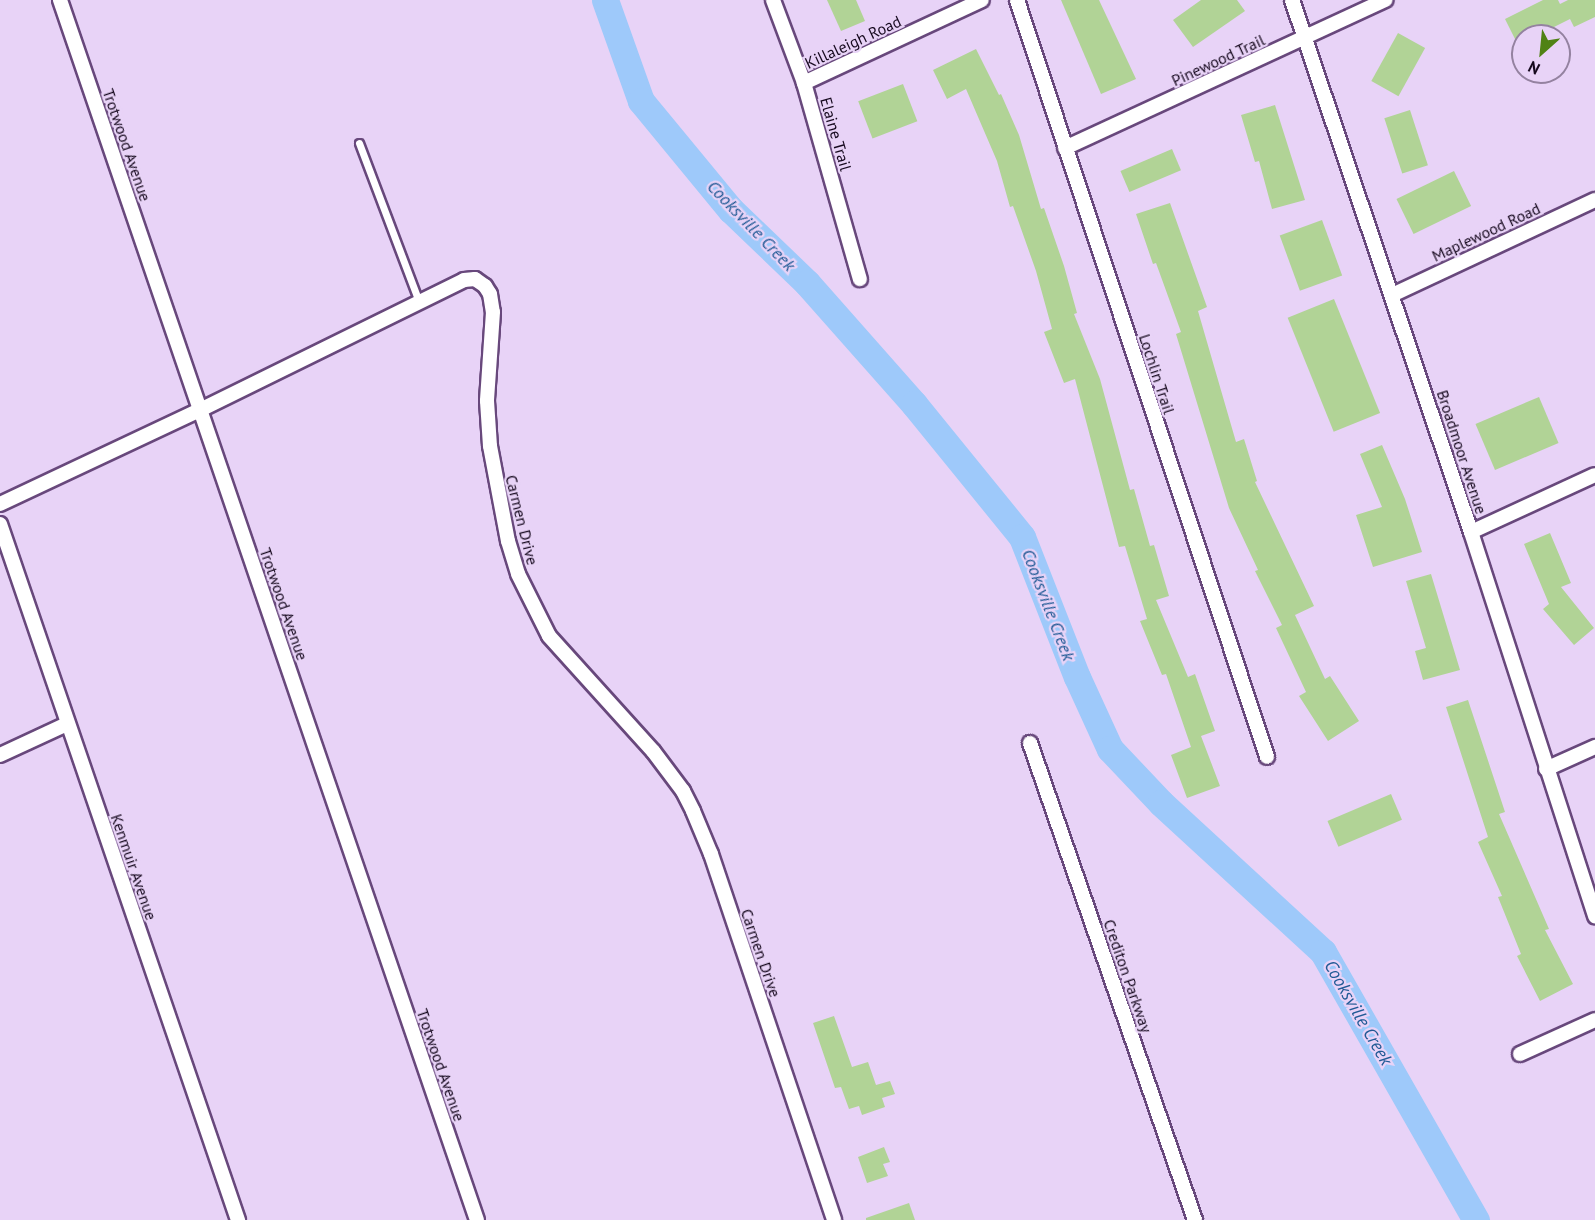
<!DOCTYPE html>
<style>
body{margin:0}
#map{position:relative;width:1595px;height:1220px;overflow:hidden;background:#e8d3f7;font-family:"PT Sans",sans-serif}
div>[style]{position:absolute}
.river>*{height:27px;margin:-13.5px;padding:0 13.5px;transform-origin:13.5px;border-radius:13.5px;background:#9ec9fa}
.building>*{inset:0;background:#b1d396;transform-origin:0 0}
.roads{filter:drop-shadow(2px 0 #68487c) drop-shadow(-2px 0 #68487c) drop-shadow(0 2px #68487c) drop-shadow(0 -2px #68487c)}
.service>*{height:7px;margin:-3.5px;padding:0 3.5px;transform-origin:3.5px;border-radius:3.5px;background:#fff}
.minor>*{height:14px;margin:-7px;padding:0 7px;transform-origin:7px;border-radius:7px;background:#fff}
span{translate:-50% -50%;white-space:nowrap;text-align:center;line-height:1.15;-webkit-text-stroke:4.5px #e8d3f7;paint-order:stroke}
.street-label{font-size:16px;color:#16091e}
.water-label{font-size:18px;color:#205a95;font-style:italic}
.north{position:absolute;left:1511px;top:24px;width:60px;height:60px;box-sizing:border-box;background:#e8d3f7;border:2px solid #9482a0;border-radius:50%;rotate:207deg;font-size:16px;font-weight:700;line-height:24px;text-align:center;color:#16091e}
.north::after{content:'';display:block;margin:auto;width:21px;height:27px;background:#508215;clip-path:polygon(50% 0,100% 100%,50% 72%,0 100%)}
</style>
<div id="map">
<div class="river">
<i style="left:605px;top:0;width:107px;rotate:70.4deg"></i>
<i style="left:641px;top:101px;width:141px;rotate:50.5deg"></i>
<i style="left:731px;top:210px;width:105px;rotate:43.8deg"></i>
<i style="left:807px;top:283px;width:162px;rotate:48.5deg"></i>
<i style="left:914px;top:404px;width:171px;rotate:50.9deg"></i>
<i style="left:1022px;top:537px;width:150px;rotate:68.6deg"></i>
<i style="left:1077px;top:677px;width:79px;rotate:65.4deg"></i>
<i style="left:1110px;top:749px;width:74px;rotate:46.6deg"></i>
<i style="left:1161px;top:803px;width:220px;rotate:42.6deg"></i>
<i style="left:1323px;top:952px;width:309px;rotate:60.3deg"></i>
</div>
<div class="building">
<i style="clip-path:polygon(827px 0,856px 0,865px 21px,841px 31px)"></i>
<i style="clip-path:polygon(1061px 0,1099px 0,1136px 79px,1101px 94px)"></i>
<i style="clip-path:polygon(1201px 0,1237px 0,1245px 11px,1193px 47px,1173px 20px)"></i>
<i style="clip-path:polygon(1543px 0,1558px 0,1560px 4px,1568px 0,1595px 0,1595px 17px,1574px 27px,1570px 19px,1536px 36px,1523px 36px,1523px 55px,1505px 19px)"></i>
<i style="left:1398px;top:33px;width:31px;height:55px;rotate:29deg"></i>
<i style="clip-path:polygon(976px 49px,999px 95px,1001px 94px,1019px 135px,1041px 209px,1044px 208px,1064px 266px,1077px 313px,1074px 314px,1100px 379px,1130px 490px,1134px 489px,1150px 546px,1154px 545px,1169px 596px,1156px 600px,1188px 677px,1195px 674px,1215px 731px,1201px 736px,1220px 786px,1187px 798px,1171px 755px,1191px 747px,1166px 674px,1162px 675px,1140px 621px,1147px 619px,1125px 546px,1119px 547px,1075px 379px,1064px 383px,1044px 332px,1052px 329px,1036px 271px,1013px 206px,1010px 207px,997px 161px,966px 89px,947px 99px,933px 70px)"></i>
<i style="left:903px;top:84px;width:40px;height:48px;rotate:69deg"></i>
<i style="clip-path:polygon(1275px 105px,1305px 200px,1272px 209px,1259px 161px,1255px 162px,1241px 115px)"></i>
<i style="left:1410px;top:110px;width:58px;height:27px;rotate:72deg"></i>
<i style="left:1172px;top:149px;width:23px;height:56px;rotate:67deg"></i>
<i style="left:1454px;top:171px;width:39px;height:64px;rotate:64deg"></i>
<i style="clip-path:polygon(1170px 203px,1207px 307px,1198px 311px,1236px 442px,1244px 439px,1257px 481px,1255px 482px,1314px 606px,1295px 615px,1325px 679px,1330px 676px,1359px 721px,1328px 741px,1299px 696px,1306px 692px,1276px 628px,1282px 625px,1255px 571px,1258px 570px,1229px 508px,1176px 334px,1181px 332px,1156px 263px,1153px 264px,1136px 214px)"></i>
<i style="left:1322px;top:220px;width:59px;height:45px;rotate:70deg"></i>
<i style="left:1334px;top:299px;width:123px;height:50px;rotate:68deg"></i>
<i style="left:1539px;top:397px;width:50px;height:69px;rotate:67deg"></i>
<i style="clip-path:polygon(1382px 445px,1405px 499px,1422px 552px,1373px 567px,1356px 515px,1382px 507px,1360px 454px)"></i>
<i style="clip-path:polygon(1550px 533px,1571px 583px,1561px 587px,1594px 628px,1574px 645px,1543px 609px,1549px 604px,1524px 544px)"></i>
<i style="clip-path:polygon(1431px 574px,1460px 670px,1423px 680px,1415px 651px,1426px 648px,1406px 581px)"></i>
<i style="clip-path:polygon(1468px 700px,1505px 812px,1499px 814px,1549px 929px,1545px 930px,1573px 984px,1540px 1001px,1517px 956px,1521px 954px,1498px 897px,1502px 896px,1478px 842px,1488px 837px,1446px 707px)"></i>
<i style="left:1391px;top:794px;width:28px;height:69px;rotate:67deg"></i>
<i style="clip-path:polygon(834px 1016px,852px 1067px,868px 1062px,876px 1085px,890px 1081px,895px 1094px,882px 1098px,885px 1107px,862px 1115px,859px 1106px,849px 1109px,841px 1087px,835px 1088px,813px 1023px)"></i>
<i style="clip-path:polygon(884px 1147px,890px 1162px,883px 1164px,888px 1176px,867px 1183px,858px 1157px)"></i>
<i style="clip-path:polygon(909px 1203px,915px 1220px,866px 1220px,866px 1218px)"></i>
</div>
<div class="roads">
<div class="service">
<i style="left:359px;top:143px;width:170px;rotate:69.3deg"></i>
</div>
<div class="minor">
<i style="left:60px;top:0;width:1289px;rotate:71.13deg"></i>
<i style="left:773px;top:0;width:89px;rotate:69.5deg"></i>
<i style="left:804px;top:83px;width:204px;rotate:74.1deg"></i>
<i style="left:1017px;top:0;width:797px;rotate:71.72deg"></i>
<i style="left:1292px;top:0;width:561px;rotate:71.4deg"></i>
<i style="left:1471px;top:532px;width:404px;rotate:72.1deg"></i>
<i style="left:804px;top:83px;width:196px;rotate:-25deg"></i>
<i style="left:1065px;top:148px;width:353px;rotate:-24.8deg"></i>
<i style="left:1392px;top:295px;width:224px;rotate:-25.1deg"></i>
<i style="left:0;top:504px;width:221px;rotate:-25.2deg"></i>
<i style="left:200px;top:410px;width:294px;rotate:-26.2deg"></i>
<i style="left:464px;top:280px;width:11px;rotate:-5deg"></i>
<i style="left:475px;top:279px;width:12px;rotate:35deg"></i>
<i style="left:485px;top:286px;width:9px;rotate:58deg"></i>
<i style="left:490px;top:294px;width:18px;rotate:81deg"></i>
<i style="left:493px;top:312px;width:89px;rotate:93.9deg"></i>
<i style="left:487px;top:401px;width:45px;rotate:86.2deg"></i>
<i style="left:490px;top:446px;width:97px;rotate:79.3deg"></i>
<i style="left:508px;top:541px;width:34px;rotate:73deg"></i>
<i style="left:518px;top:574px;width:69px;rotate:63.4deg"></i>
<i style="left:549px;top:636px;width:155px;rotate:47.9deg"></i>
<i style="left:653px;top:751px;width:50px;rotate:53.1deg"></i>
<i style="left:683px;top:791px;width:22px;rotate:63deg"></i>
<i style="left:693px;top:811px;width:47px;rotate:67.3deg"></i>
<i style="left:711px;top:854px;width:386px;rotate:71.4deg"></i>
<i style="left:0;top:524px;width:736px;rotate:71.12deg"></i>
<i style="left:1471px;top:532px;width:136px;rotate:-24.7deg"></i>
<i style="left:1030px;top:743px;width:505px;rotate:70.92deg"></i>
<i style="left:0;top:755px;width:74px;rotate:-24.8deg"></i>
<i style="left:1546px;top:769px;width:54px;rotate:-24.2deg"></i>
<i style="left:1520px;top:1054px;width:82px;rotate:-24.4deg"></i>
</div>
</div>
<div class="street-label">
<span style="left:853px;top:42px;rotate:-25deg">Killaleigh Road</span>
<span style="left:1218px;top:60px;rotate:-25deg">Pinewood Trail</span>
<span style="left:836px;top:134px;rotate:74deg">Elaine Trail</span>
<span style="left:127px;top:145px;rotate:71deg">Trotwood Avenue</span>
<span style="left:1486px;top:232px;rotate:-25deg">Maplewood Road</span>
<span style="left:1157px;top:374px;rotate:72deg">Lochlin Trail</span>
<span style="left:1462px;top:452px;rotate:72deg">Broadmoor Avenue</span>
<span style="left:522px;top:520px;rotate:76deg">Carmen Drive</span>
<span style="left:284px;top:604px;rotate:71deg">Trotwood Avenue</span>
<span style="left:134px;top:867px;rotate:71deg">Kenmuir Avenue</span>
<span style="left:761px;top:953px;rotate:71deg">Carmen Drive</span>
<span style="left:1128px;top:976px;rotate:71deg">Crediton Parkway</span>
<span style="left:441px;top:1065px;rotate:71deg">Trotwood Avenue</span>
</div>
<div class="water-label">
<span style="left:751px;top:226px;rotate:46deg">Cooksville Creek</span>
<span style="left:1048px;top:605px;rotate:69deg">Cooksville Creek</span>
<span style="left:1358px;top:1013px;rotate:60deg">Cooksville Creek</span>
</div>
<div class="north">N</div>
</div>
